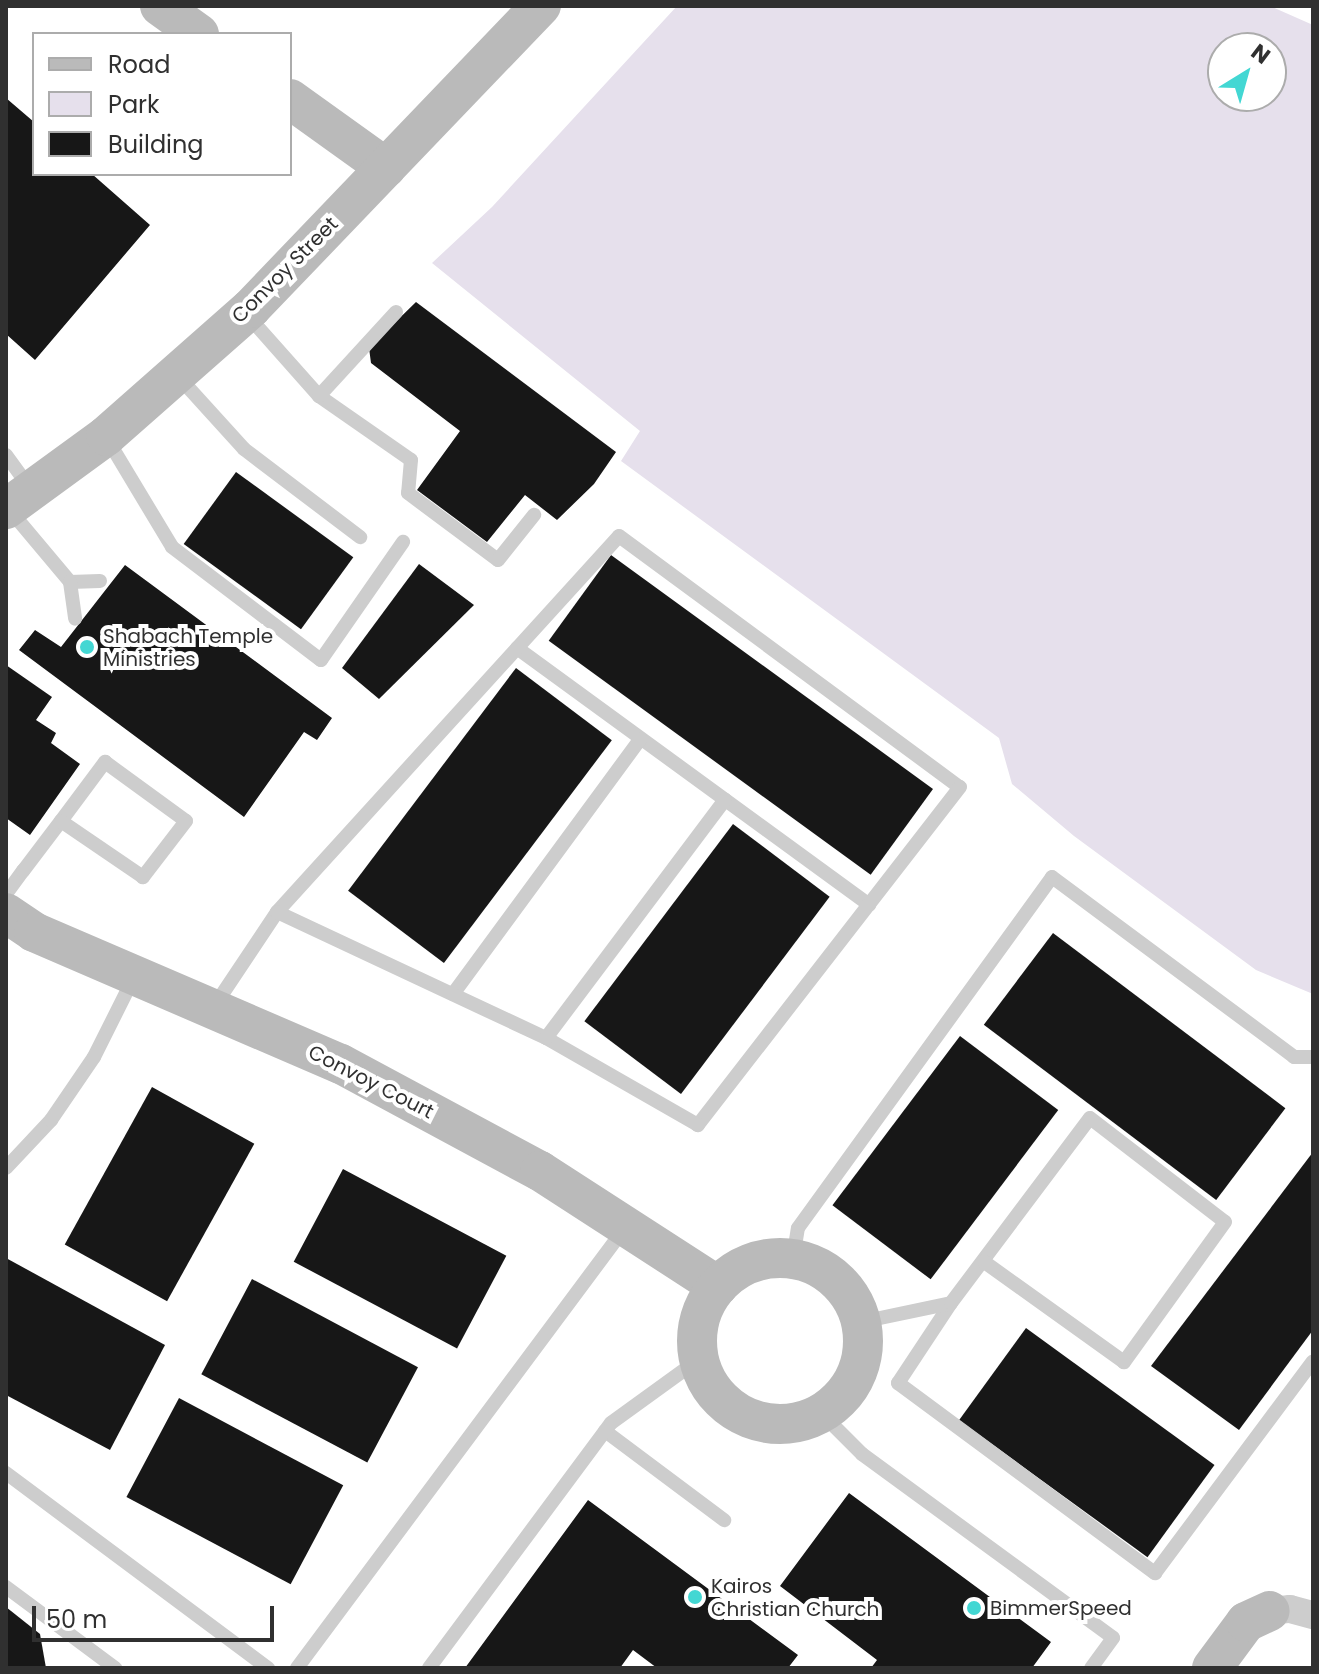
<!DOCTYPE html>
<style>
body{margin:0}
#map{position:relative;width:1319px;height:1674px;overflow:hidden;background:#fff;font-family:Poppins,sans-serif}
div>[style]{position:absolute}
.green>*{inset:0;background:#e6e0ec}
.building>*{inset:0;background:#171717;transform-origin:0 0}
.lane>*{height:14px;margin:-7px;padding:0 7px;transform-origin:7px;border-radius:7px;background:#cdcdcd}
.street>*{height:28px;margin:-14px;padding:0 14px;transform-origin:14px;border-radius:14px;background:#cdcdcd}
.secondary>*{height:40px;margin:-20px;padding:0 20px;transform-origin:20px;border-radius:20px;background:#bababa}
.secondary>.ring{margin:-20px;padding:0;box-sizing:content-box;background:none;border:40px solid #bababa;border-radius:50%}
.dots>*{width:22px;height:22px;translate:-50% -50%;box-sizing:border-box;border:4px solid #fff;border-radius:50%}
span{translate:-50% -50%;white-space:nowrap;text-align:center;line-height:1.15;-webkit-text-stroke:8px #fff;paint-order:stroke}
.street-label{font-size:20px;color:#303030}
.poi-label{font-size:20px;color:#303030}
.left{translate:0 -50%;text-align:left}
.frame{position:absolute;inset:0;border:8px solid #303030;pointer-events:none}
.legend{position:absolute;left:32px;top:32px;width:260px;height:144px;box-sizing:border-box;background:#fff;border:2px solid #acacac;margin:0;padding:10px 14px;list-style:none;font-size:24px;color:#303030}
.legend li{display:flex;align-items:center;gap:16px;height:40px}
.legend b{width:40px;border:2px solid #acacac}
.north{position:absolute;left:1207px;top:32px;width:80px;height:80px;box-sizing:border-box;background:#fff;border:2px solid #acacac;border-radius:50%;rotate:37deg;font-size:22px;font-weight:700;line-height:32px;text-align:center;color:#303030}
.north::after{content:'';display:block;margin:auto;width:28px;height:36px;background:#43d7d3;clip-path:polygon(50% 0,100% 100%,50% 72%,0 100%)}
.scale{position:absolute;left:32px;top:1606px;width:242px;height:36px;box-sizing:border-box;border:4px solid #303030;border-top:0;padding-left:10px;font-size:24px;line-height:28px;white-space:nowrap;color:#303030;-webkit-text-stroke:6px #fff;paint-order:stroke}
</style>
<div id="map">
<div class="green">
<i style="clip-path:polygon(evenodd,677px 6px,1270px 6px,1313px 25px,1313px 994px,1256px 970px,1074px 836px,1012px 784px,999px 738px,621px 461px,640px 431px,432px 263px,492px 207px,677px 6px,1223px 48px,1271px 48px,1271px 96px,1223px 96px,1223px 48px)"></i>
</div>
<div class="building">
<i style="clip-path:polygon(6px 98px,34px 122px,34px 174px,92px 174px,150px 225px,35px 360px,6px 334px)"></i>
<i style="clip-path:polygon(416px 302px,616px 452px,594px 484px,557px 520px,525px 495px,487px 542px,417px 490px,460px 431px,371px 363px,369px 348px)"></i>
<i style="left:236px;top:472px;width:145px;height:89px;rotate:36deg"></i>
<i style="left:611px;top:555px;width:398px;height:106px;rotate:36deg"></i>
<i style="clip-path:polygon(419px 564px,474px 605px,379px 699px,342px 668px)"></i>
<i style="clip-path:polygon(125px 565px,332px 718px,317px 740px,304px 732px,244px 817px,19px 650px,35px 630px,61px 647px)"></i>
<i style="clip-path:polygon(6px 665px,52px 697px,36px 720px,56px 733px,51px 743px,80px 764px,30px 835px,6px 818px)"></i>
<i style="left:516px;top:668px;width:120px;height:279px;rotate:37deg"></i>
<i style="left:733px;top:824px;width:121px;height:247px;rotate:37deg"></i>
<i style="left:1053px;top:933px;width:291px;height:115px;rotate:37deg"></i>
<i style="left:960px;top:1036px;width:123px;height:212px;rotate:37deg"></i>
<i style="left:152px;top:1087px;width:117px;height:180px;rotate:29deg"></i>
<i style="clip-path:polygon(1313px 1152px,1313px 1330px,1239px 1430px,1151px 1366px)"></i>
<i style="left:343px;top:1169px;width:185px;height:105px;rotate:28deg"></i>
<i style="clip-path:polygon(6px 1258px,165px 1345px,110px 1450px,6px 1395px)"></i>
<i style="left:252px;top:1279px;width:188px;height:108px;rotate:28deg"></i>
<i style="left:1026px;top:1328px;width:233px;height:114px;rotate:36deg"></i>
<i style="left:179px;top:1398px;width:186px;height:112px;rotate:28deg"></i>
<i style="clip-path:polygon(849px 1493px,1051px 1642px,1032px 1668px,871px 1668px,877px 1660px,780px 1586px)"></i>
<i style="clip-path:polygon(588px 1500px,798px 1655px,788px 1668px,657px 1668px,633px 1650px,620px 1668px,465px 1668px)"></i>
<i style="clip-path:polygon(6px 1607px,40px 1634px,46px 1668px,6px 1668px)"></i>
</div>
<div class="lane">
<i style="left:248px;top:316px;width:107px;rotate:48.4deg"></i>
<i style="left:319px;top:396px;width:112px;rotate:34.8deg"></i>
<i style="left:411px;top:460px;width:33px;rotate:95deg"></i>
<i style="left:408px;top:493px;width:112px;rotate:36.7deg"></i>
<i style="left:498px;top:560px;width:58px;rotate:-51.3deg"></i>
<i style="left:176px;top:374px;width:101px;rotate:47.8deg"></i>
<i style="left:244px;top:449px;width:146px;rotate:37.2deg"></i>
<i style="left:319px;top:396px;width:114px;rotate:-47.5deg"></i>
<i style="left:106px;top:437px;width:128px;rotate:59deg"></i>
<i style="left:172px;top:547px;width:187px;rotate:37.2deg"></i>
<i style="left:321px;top:660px;width:144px;rotate:-55.2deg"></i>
<i style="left:6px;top:455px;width:39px;rotate:54deg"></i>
<i style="left:8px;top:508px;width:97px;rotate:50deg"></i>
<i style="left:70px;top:582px;width:30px;rotate:-2deg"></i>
<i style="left:70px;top:582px;width:37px;rotate:82deg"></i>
<i style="left:517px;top:648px;width:436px;rotate:36.1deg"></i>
<i style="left:6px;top:894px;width:29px;rotate:-54deg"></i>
<i style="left:23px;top:871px;width:63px;rotate:-52.8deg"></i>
<i style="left:61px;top:821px;width:74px;rotate:-53.3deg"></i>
<i style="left:105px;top:762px;width:100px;rotate:36.1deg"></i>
<i style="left:186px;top:821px;width:71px;rotate:127.5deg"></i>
<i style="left:143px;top:877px;width:99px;rotate:-145.7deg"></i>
<i style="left:453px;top:994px;width:316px;rotate:-53.7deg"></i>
<i style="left:215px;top:1005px;width:112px;rotate:-56.3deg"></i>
<i style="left:277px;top:912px;width:508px;rotate:-47.71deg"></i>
<i style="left:619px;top:536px;width:423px;rotate:36.4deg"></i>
<i style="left:960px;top:787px;width:428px;rotate:127.8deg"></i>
<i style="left:698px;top:1125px;width:175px;rotate:-150.2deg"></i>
<i style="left:546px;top:1038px;width:297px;rotate:-154.9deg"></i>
<i style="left:546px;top:1038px;width:298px;rotate:-53.1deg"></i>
<i style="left:6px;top:1168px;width:66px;rotate:-46.8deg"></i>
<i style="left:51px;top:1120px;width:76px;rotate:-55.7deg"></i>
<i style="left:94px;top:1057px;width:87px;rotate:-63.4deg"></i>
<i style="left:793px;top:1259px;width:31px;rotate:-81deg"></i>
<i style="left:798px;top:1228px;width:433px;rotate:-54.1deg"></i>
<i style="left:1052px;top:877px;width:302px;rotate:36.6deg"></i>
<i style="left:1294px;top:1057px;width:19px"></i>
<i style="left:951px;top:1303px;width:96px;rotate:123.5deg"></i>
<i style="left:898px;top:1383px;width:320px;rotate:36.5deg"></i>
<i style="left:1155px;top:1573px;width:264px;rotate:-53.3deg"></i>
<i style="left:861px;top:1322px;width:92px;rotate:-11.9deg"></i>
<i style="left:951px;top:1303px;width:231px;rotate:-53.1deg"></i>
<i style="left:1090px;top:1118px;width:170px;rotate:37.6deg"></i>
<i style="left:1225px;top:1222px;width:173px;rotate:125.8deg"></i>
<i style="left:1124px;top:1362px;width:173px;rotate:-144.4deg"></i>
<i style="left:822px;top:1414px;width:57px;rotate:45deg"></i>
<i style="left:862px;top:1454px;width:311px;rotate:36.2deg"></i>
<i style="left:1113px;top:1638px;width:37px;rotate:126deg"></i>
<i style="left:605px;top:1431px;width:149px;rotate:36.8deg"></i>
<i style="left:6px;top:1473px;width:327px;rotate:36.7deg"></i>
<i style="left:6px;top:1587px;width:136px;rotate:36.6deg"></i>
<i style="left:297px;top:1668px;width:547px;rotate:-53.32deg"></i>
<i style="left:429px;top:1668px;width:305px;rotate:-53.4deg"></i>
<i style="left:611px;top:1423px;width:107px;rotate:-35.9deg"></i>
</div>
<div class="street">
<i style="left:1270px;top:1611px;width:20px;rotate:-6deg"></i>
<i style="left:1290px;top:1609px;width:24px;rotate:15deg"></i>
</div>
<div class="secondary">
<i style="left:160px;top:6px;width:48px;rotate:35.7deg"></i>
<i style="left:290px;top:99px;width:118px;rotate:35.7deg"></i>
<i style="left:6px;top:509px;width:124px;rotate:-36.1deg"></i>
<i style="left:106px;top:436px;width:193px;rotate:-41.4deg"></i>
<i style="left:251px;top:308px;width:419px;rotate:-46.2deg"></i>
<i style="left:6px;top:913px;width:34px;rotate:34deg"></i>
<i style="left:34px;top:932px;width:334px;rotate:23.3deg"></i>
<i style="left:341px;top:1064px;width:226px;rotate:28.3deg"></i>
<i style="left:540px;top:1171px;width:212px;rotate:32.9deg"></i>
<i class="ring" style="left:697px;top:1258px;width:126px;height:126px"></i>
<i style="left:1212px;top:1668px;width:57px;rotate:-53.5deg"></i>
<i style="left:1246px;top:1622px;width:26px;rotate:-25deg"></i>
</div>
<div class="dots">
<i style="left:87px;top:647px;background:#43d7d3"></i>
<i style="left:695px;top:1597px;background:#43d7d3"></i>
<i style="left:974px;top:1608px;background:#43d7d3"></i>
</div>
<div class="street-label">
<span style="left:285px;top:270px;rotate:-45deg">Convoy Street</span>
<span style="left:371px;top:1082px;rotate:27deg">Convoy Court</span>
</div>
<div class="poi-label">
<span class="left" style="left:103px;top:648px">Shabach Temple<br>Ministries</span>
<span class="left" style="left:711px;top:1598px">Kairos<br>Christian Church</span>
<span class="left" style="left:990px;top:1608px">BimmerSpeed</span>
</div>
<div class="frame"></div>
<ul class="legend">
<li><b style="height:10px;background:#bababa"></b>Road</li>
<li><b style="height:22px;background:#e6e0ec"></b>Park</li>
<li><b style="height:22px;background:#171717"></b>Building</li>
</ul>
<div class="north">N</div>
<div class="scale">50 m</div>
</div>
